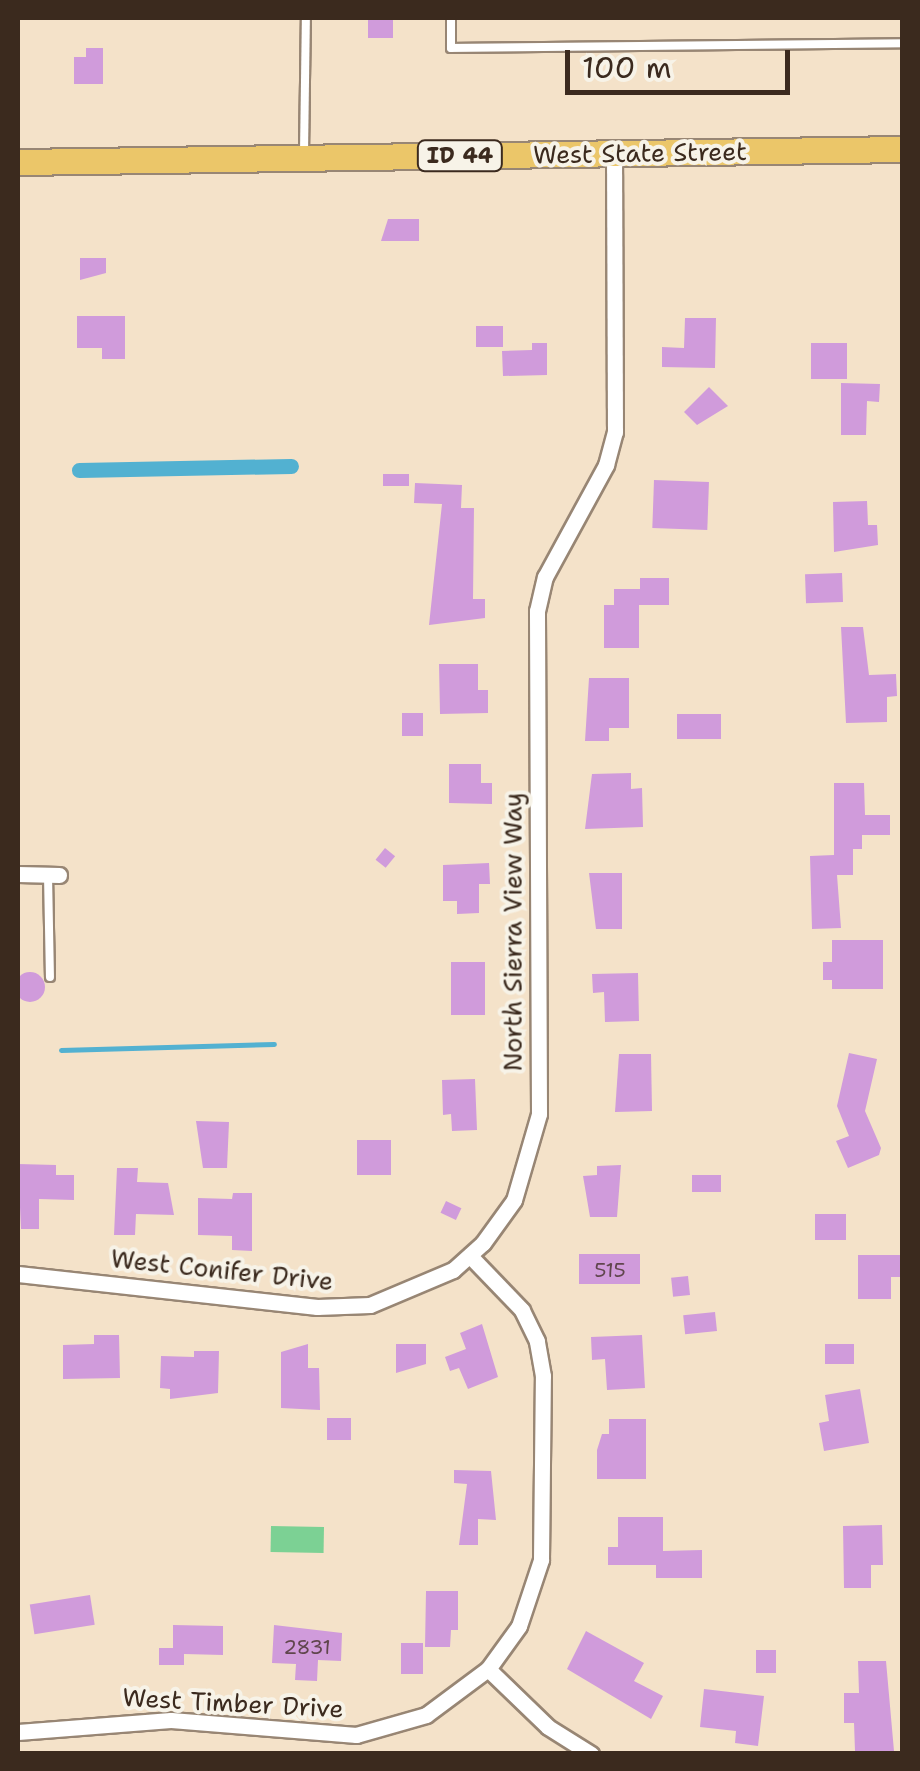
<!DOCTYPE html>
<style>
body{margin:0}
#map{position:relative;width:920px;height:1771px;overflow:hidden;background:#f4e2c9;font-family:"Shantell Sans",sans-serif}
div>[style]{position:absolute}
.green>*{inset:0;background:#7cd194;transform-origin:0 0}
.stream>*{height:5px;margin:-2.5px;padding:0 2.5px;transform-origin:2.5px;border-radius:2.5px;background:#52b1d1}
.canal>*{height:15px;margin:-7.5px;padding:0 7.5px;transform-origin:7.5px;border-radius:7.5px;background:#52b1d1}
.building>*{inset:0;background:#d09bdb;transform-origin:0 0}
.round{border-radius:50%}
.roads{filter:drop-shadow(2px 0 #988674) drop-shadow(-2px 0 #988674) drop-shadow(0 2px #988674) drop-shadow(0 -2px #988674)}
.service>*{height:8px;margin:-4px;padding:0 4px;transform-origin:4px;border-radius:4px;background:#fff}
.minor>*{height:15px;margin:-7.5px;padding:0 7.5px;transform-origin:7.5px;border-radius:7.5px;background:#fff}
.primary>*{height:25px;margin:-12.5px;padding:0 12.5px;transform-origin:12.5px;border-radius:12.5px;background:#ebc669}
span{translate:-50% -50%;white-space:nowrap;text-align:center;line-height:1.15;-webkit-text-stroke:8px #f7f3e8;paint-order:stroke}
.number-label{font-size:20px;color:#60464d}
.number-label span{-webkit-text-stroke-width:0}
.shield-label span{padding:2px 8px;background:#f7f3e8;border:2px solid;border-radius:8px;-webkit-text-stroke-width:0}
.shield-label{font-size:22px;color:#3b2a1e;font-weight:700}
.street-label{font-size:25px;color:#3b2a1e}
.frame{position:absolute;inset:0;border:20px solid #3b2a1e;pointer-events:none}
.scale{position:absolute;left:565px;top:50px;width:225px;height:45px;box-sizing:border-box;border:5px solid #3b2a1e;border-top:0;padding-left:12px;font-size:30px;line-height:35px;white-space:nowrap;color:#3b2a1e;-webkit-text-stroke:8px #f7f3e8;paint-order:stroke}
</style>
<div id="map">
<div class="green">
<i style="left:271px;top:1526px;width:53px;height:26px;rotate:1deg"></i>
</div>
<div class="stream">
<i style="left:61px;top:1050px;width:213px;rotate:-1.6deg"></i>
</div>
<div class="canal">
<i style="left:79px;top:470px;width:212px;rotate:-1.1deg"></i>
</div>
<div class="building">
<i style="left:368px;top:19px;width:25px;height:19px"></i>
<i style="clip-path:polygon(86px 48px,103px 48px,103px 84px,74px 84px,74px 57px,86px 57px)"></i>
<i style="clip-path:polygon(388px 219px,419px 219px,419px 241px,381px 241px)"></i>
<i style="clip-path:polygon(80px 258px,106px 258px,106px 273px,80px 280px)"></i>
<i style="clip-path:polygon(77px 316px,125px 316px,125px 359px,102px 359px,102px 348px,77px 348px)"></i>
<i style="clip-path:polygon(685px 318px,716px 318px,715px 368px,662px 367px,662px 347px,684px 348px)"></i>
<i style="left:476px;top:326px;width:27px;height:21px"></i>
<i style="clip-path:polygon(532px 343px,547px 343px,547px 375px,503px 376px,502px 351px,532px 350px)"></i>
<i style="left:811px;top:343px;width:36px;height:36px"></i>
<i style="clip-path:polygon(841px 383px,880px 384px,879px 402px,867px 401px,866px 435px,841px 435px)"></i>
<i style="clip-path:polygon(709px 387px,728px 406px,697px 425px,684px 412px)"></i>
<i style="left:383px;top:474px;width:26px;height:12px"></i>
<i style="left:654px;top:480px;width:55px;height:48px;rotate:2deg"></i>
<i style="clip-path:polygon(415px 483px,462px 485px,461px 508px,474px 508px,473px 599px,485px 599px,485px 618px,429px 625px,442px 504px,414px 503px)"></i>
<i style="clip-path:polygon(867px 501px,868px 525px,877px 525px,878px 545px,834px 552px,833px 502px)"></i>
<i style="left:842px;top:573px;width:29px;height:37px;rotate:88deg"></i>
<i style="clip-path:polygon(640px 578px,669px 578px,669px 605px,639px 605px,639px 648px,604px 648px,604px 605px,614px 605px,614px 589px,640px 589px)"></i>
<i style="clip-path:polygon(841px 627px,863px 627px,869px 675px,896px 674px,897px 696px,887px 697px,887px 722px,846px 723px)"></i>
<i style="clip-path:polygon(439px 664px,478px 664px,478px 690px,488px 690px,488px 713px,440px 714px)"></i>
<i style="clip-path:polygon(589px 678px,629px 678px,629px 728px,609px 728px,609px 741px,585px 741px)"></i>
<i style="left:402px;top:713px;width:21px;height:23px"></i>
<i style="left:677px;top:714px;width:44px;height:25px"></i>
<i style="clip-path:polygon(449px 764px,481px 764px,481px 783px,492px 783px,492px 804px,449px 803px)"></i>
<i style="clip-path:polygon(631px 773px,631px 789px,642px 788px,643px 827px,585px 829px,592px 774px)"></i>
<i style="clip-path:polygon(834px 783px,864px 783px,865px 815px,890px 815px,890px 835px,862px 835px,862px 849px,853px 849px,853px 875px,837px 875px,841px 928px,812px 929px,810px 856px,834px 855px)"></i>
<i style="left:385px;top:848px;width:13px;height:15px;rotate:39deg"></i>
<i style="clip-path:polygon(489px 863px,490px 884px,479px 884px,479px 913px,457px 914px,457px 901px,443px 901px,443px 865px)"></i>
<i style="clip-path:polygon(589px 873px,622px 873px,622px 929px,596px 929px)"></i>
<i style="clip-path:polygon(832px 940px,883px 940px,883px 989px,832px 989px,832px 980px,823px 980px,823px 962px,832px 962px)"></i>
<i style="left:451px;top:962px;width:34px;height:53px"></i>
<i class="round" style="left:15px;top:972px;width:30px;height:30px"></i>
<i style="clip-path:polygon(638px 973px,639px 1021px,605px 1022px,604px 992px,593px 993px,592px 974px)"></i>
<i style="clip-path:polygon(849px 1053px,877px 1059px,865px 1111px,881px 1148px,879px 1155px,848px 1168px,836px 1141px,849px 1136px,837px 1106px)"></i>
<i style="clip-path:polygon(619px 1054px,651px 1054px,652px 1111px,615px 1112px)"></i>
<i style="clip-path:polygon(475px 1079px,477px 1130px,452px 1131px,451px 1114px,443px 1115px,442px 1080px)"></i>
<i style="clip-path:polygon(196px 1121px,229px 1122px,227px 1168px,203px 1168px)"></i>
<i style="left:357px;top:1140px;width:34px;height:35px"></i>
<i style="clip-path:polygon(18px 1164px,56px 1165px,56px 1175px,74px 1175px,74px 1200px,39px 1199px,39px 1229px,21px 1229px)"></i>
<i style="clip-path:polygon(621px 1165px,617px 1217px,590px 1217px,583px 1176px,597px 1175px,597px 1166px)"></i>
<i style="clip-path:polygon(117px 1168px,138px 1168px,137px 1182px,168px 1183px,174px 1215px,136px 1214px,135px 1235px,114px 1235px)"></i>
<i style="left:692px;top:1175px;width:29px;height:17px"></i>
<i style="clip-path:polygon(233px 1193px,252px 1193px,252px 1251px,232px 1250px,232px 1236px,198px 1235px,198px 1198px,232px 1199px)"></i>
<i style="left:446px;top:1201px;width:17px;height:13px;rotate:25deg"></i>
<i style="left:815px;top:1214px;width:31px;height:26px"></i>
<i style="left:640px;top:1254px;width:30px;height:61px;rotate:90deg"></i>
<i style="clip-path:polygon(858px 1255px,901px 1255px,901px 1277px,891px 1277px,891px 1299px,858px 1299px)"></i>
<i style="left:688px;top:1276px;width:19px;height:17px;rotate:84deg"></i>
<i style="left:715px;top:1312px;width:19px;height:32px;rotate:84deg"></i>
<i style="clip-path:polygon(482px 1324px,498px 1377px,468px 1389px,459px 1368px,450px 1371px,445px 1357px,466px 1349px,460px 1333px)"></i>
<i style="clip-path:polygon(94px 1335px,119px 1335px,120px 1378px,63px 1379px,63px 1345px,94px 1344px)"></i>
<i style="clip-path:polygon(642px 1335px,645px 1388px,607px 1390px,605px 1359px,592px 1360px,591px 1337px)"></i>
<i style="clip-path:polygon(308px 1344px,308px 1368px,319px 1368px,320px 1410px,281px 1408px,281px 1352px)"></i>
<i style="clip-path:polygon(396px 1344px,426px 1344px,426px 1364px,396px 1373px)"></i>
<i style="left:825px;top:1344px;width:29px;height:20px"></i>
<i style="clip-path:polygon(194px 1351px,219px 1351px,218px 1393px,170px 1399px,170px 1389px,160px 1388px,161px 1356px,194px 1357px)"></i>
<i style="clip-path:polygon(860px 1389px,869px 1443px,824px 1451px,819px 1423px,829px 1421px,825px 1395px)"></i>
<i style="left:327px;top:1418px;width:24px;height:22px"></i>
<i style="clip-path:polygon(609px 1419px,646px 1419px,646px 1479px,597px 1479px,597px 1450px,602px 1434px,609px 1434px)"></i>
<i style="clip-path:polygon(454px 1470px,491px 1471px,496px 1520px,478px 1519px,478px 1545px,459px 1545px,467px 1484px,454px 1483px)"></i>
<i style="clip-path:polygon(618px 1517px,663px 1517px,663px 1551px,702px 1550px,702px 1578px,656px 1578px,656px 1565px,608px 1565px,608px 1547px,618px 1547px)"></i>
<i style="clip-path:polygon(882px 1525px,883px 1565px,871px 1565px,871px 1588px,844px 1588px,843px 1526px)"></i>
<i style="clip-path:polygon(426px 1591px,458px 1591px,458px 1630px,451px 1630px,450px 1647px,425px 1647px)"></i>
<i style="left:90px;top:1595px;width:30px;height:61px;rotate:81deg"></i>
<i style="clip-path:polygon(173px 1625px,223px 1626px,223px 1655px,184px 1654px,184px 1665px,159px 1665px,159px 1648px,173px 1648px)"></i>
<i style="clip-path:polygon(274px 1625px,342px 1633px,341px 1661px,318px 1660px,317px 1681px,295px 1680px,296px 1664px,272px 1663px)"></i>
<i style="clip-path:polygon(586px 1631px,644px 1663px,634px 1681px,663px 1696px,651px 1719px,567px 1669px)"></i>
<i style="left:401px;top:1643px;width:22px;height:31px"></i>
<i style="left:756px;top:1650px;width:20px;height:23px"></i>
<i style="clip-path:polygon(858px 1661px,886px 1661px,894px 1751px,855px 1751px,854px 1723px,844px 1723px,844px 1693px,859px 1693px)"></i>
<i style="clip-path:polygon(704px 1689px,764px 1696px,758px 1746px,735px 1743px,736px 1731px,700px 1727px)"></i>
</div>
<div class="roads">
<div class="service">
<i style="left:451px;top:18px;width:30px;rotate:90deg"></i>
<i style="left:451px;top:48px;width:451px;rotate:-0.6deg"></i>
<i style="left:304px;top:153px;width:135px;rotate:-89.2deg"></i>
<i style="left:48px;top:875px;width:102px;rotate:88.9deg"></i>
</div>
<div class="minor">
<i style="left:18px;top:874px;width:41px;rotate:1.4deg"></i>
<i style="left:18px;top:1274px;width:301px;rotate:6.3deg"></i>
<i style="left:317px;top:1307px;width:53px;rotate:-2.2deg"></i>
<i style="left:370px;top:1305px;width:90px;rotate:-22.9deg"></i>
<i style="left:453px;top:1270px;width:40px;rotate:-42deg"></i>
<i style="left:483px;top:1243px;width:53px;rotate:-54.2deg"></i>
<i style="left:514px;top:1200px;width:90px;rotate:-73.8deg"></i>
<i style="left:539px;top:1114px;width:503px;rotate:-90.23deg"></i>
<i style="left:537px;top:611px;width:35px;rotate:-77deg"></i>
<i style="left:545px;top:577px;width:128px;rotate:-61.4deg"></i>
<i style="left:606px;top:465px;width:34px;rotate:-75deg"></i>
<i style="left:615px;top:432px;width:279px;rotate:-90.2deg"></i>
<i style="left:488px;top:1669px;width:83px;rotate:44deg"></i>
<i style="left:548px;top:1727px;width:51px;rotate:32.1deg"></i>
<i style="left:18px;top:1732px;width:153px;rotate:-4.5deg"></i>
<i style="left:171px;top:1720px;width:186px;rotate:4.6deg"></i>
<i style="left:356px;top:1735px;width:73px;rotate:-15.9deg"></i>
<i style="left:426px;top:1715px;width:77px;rotate:-36.6deg"></i>
<i style="left:488px;top:1669px;width:53px;rotate:-54.2deg"></i>
<i style="left:519px;top:1626px;width:70px;rotate:-71.6deg"></i>
<i style="left:541px;top:1560px;width:184px;rotate:-89.4deg"></i>
<i style="left:543px;top:1376px;width:36px;rotate:-100deg"></i>
<i style="left:537px;top:1341px;width:34px;rotate:-116deg"></i>
<i style="left:522px;top:1310px;width:75px;rotate:-133.9deg"></i>
</div>
<div class="primary">
<i style="left:18px;top:162px;width:884px;rotate:-0.84deg"></i>
</div>
</div>
<div class="number-label">
<span style="left:610px;top:1270px">515</span>
<span style="left:307px;top:1647px">2831</span>
</div>
<div class="shield-label">
<span style="left:460px;top:156px">ID 44</span>
</div>
<div class="street-label">
<span style="left:640px;top:153px;rotate:-1deg">West State Street</span>
<span style="left:513px;top:932px;rotate:-90deg">North Sierra View Way</span>
<span style="left:222px;top:1270px;rotate:6deg">West Conifer Drive</span>
<span style="left:233px;top:1703px;rotate:3deg">West Timber Drive</span>
</div>
<div class="frame"></div>
<div class="scale">100 m</div>
</div>
